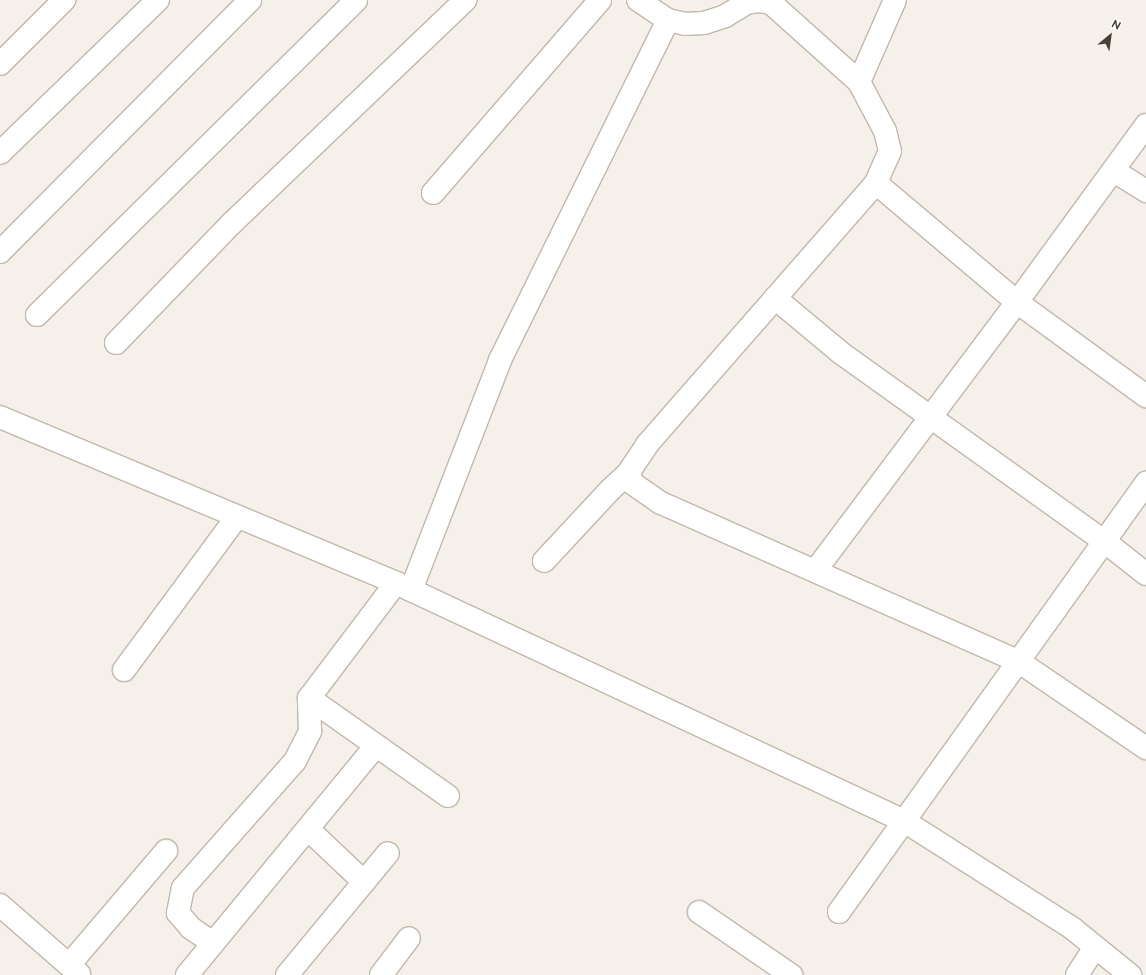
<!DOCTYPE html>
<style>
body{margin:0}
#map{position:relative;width:1146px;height:975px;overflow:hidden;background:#f5f0e9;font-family:Raleway,sans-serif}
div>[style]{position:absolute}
.roads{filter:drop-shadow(1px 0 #c1b8ab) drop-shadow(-1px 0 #c1b8ab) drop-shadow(0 1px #c1b8ab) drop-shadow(0 -1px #c1b8ab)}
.minor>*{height:22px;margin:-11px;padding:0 11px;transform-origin:11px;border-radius:11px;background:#fff}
span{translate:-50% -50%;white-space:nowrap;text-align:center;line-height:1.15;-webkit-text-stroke:3px #fff;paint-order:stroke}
.north{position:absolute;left:1090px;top:16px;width:40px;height:40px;-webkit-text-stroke:3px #fff;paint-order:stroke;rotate:29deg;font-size:11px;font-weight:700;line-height:16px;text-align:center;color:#494137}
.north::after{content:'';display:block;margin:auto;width:14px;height:18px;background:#494137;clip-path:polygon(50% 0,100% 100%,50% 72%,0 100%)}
</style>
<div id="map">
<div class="roads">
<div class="minor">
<i style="left:638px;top:0;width:36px;rotate:34deg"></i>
<i style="left:668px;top:20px;width:17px;rotate:13deg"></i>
<i style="left:685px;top:24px;width:19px;rotate:-3deg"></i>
<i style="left:704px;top:23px;width:22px;rotate:-18deg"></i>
<i style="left:725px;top:16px;width:26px;rotate:-31deg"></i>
<i style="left:747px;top:3px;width:11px;rotate:-10deg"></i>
<i style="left:758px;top:1px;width:13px;rotate:9deg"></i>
<i style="left:771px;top:3px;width:118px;rotate:41.9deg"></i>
<i style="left:895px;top:0;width:90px;rotate:113.7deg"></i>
<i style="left:859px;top:82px;width:55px;rotate:62deg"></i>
<i style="left:885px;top:131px;width:21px;rotate:76deg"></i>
<i style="left:890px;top:151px;width:35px;rotate:114deg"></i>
<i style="left:876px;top:183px;width:185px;rotate:40.2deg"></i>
<i style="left:1017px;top:302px;width:160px;rotate:36.1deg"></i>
<i style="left:0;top:64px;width:91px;rotate:-45deg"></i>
<i style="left:0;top:153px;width:220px;rotate:-44.1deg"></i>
<i style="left:1114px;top:171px;width:38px;rotate:32deg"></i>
<i style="left:876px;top:183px;width:348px;rotate:131.2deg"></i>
<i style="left:647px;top:445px;width:32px;rotate:124deg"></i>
<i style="left:629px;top:472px;width:11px;rotate:75deg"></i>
<i style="left:632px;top:483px;width:35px;rotate:35deg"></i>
<i style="left:661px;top:503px;width:390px;rotate:23.9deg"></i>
<i style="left:1018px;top:661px;width:155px;rotate:34.2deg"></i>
<i style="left:433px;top:193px;width:255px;rotate:-49.1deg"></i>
<i style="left:0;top:252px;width:355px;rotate:-45.2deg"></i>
<i style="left:775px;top:298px;width:86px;rotate:39.8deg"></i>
<i style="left:841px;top:353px;width:323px;rotate:35.6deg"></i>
<i style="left:1104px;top:541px;width:53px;rotate:38.2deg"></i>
<i style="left:37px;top:315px;width:448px;rotate:-44.6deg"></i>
<i style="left:116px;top:343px;width:167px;rotate:-46deg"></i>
<i style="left:232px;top:223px;width:323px;rotate:-43.7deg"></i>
<i style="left:0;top:417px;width:429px;rotate:22.7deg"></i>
<i style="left:396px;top:583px;width:561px;rotate:25.1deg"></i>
<i style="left:904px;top:821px;width:199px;rotate:32.5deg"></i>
<i style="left:1072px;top:928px;width:75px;rotate:39deg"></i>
<i style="left:544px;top:561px;width:97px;rotate:-47.1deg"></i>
<i style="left:610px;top:490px;width:26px;rotate:-43deg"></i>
<i style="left:815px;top:571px;width:336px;rotate:-53.1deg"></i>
<i style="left:1017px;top:302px;width:219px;rotate:-53.9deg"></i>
<i style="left:411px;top:590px;width:247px;rotate:-68.8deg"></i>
<i style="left:500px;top:360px;width:379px;rotate:-63.7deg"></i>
<i style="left:124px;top:670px;width:190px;rotate:-53.6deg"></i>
<i style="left:309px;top:698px;width:170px;rotate:35.2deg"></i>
<i style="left:308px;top:829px;width:77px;rotate:43.4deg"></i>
<i style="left:0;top:905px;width:105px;rotate:41.1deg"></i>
<i style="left:699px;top:912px;width:112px;rotate:34.4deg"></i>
<i style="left:839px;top:912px;width:528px;rotate:-54.41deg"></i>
<i style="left:213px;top:943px;width:27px;rotate:-146deg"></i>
<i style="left:191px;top:928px;width:20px;rotate:-131deg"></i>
<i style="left:178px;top:913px;width:25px;rotate:-79deg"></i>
<i style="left:183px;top:888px;width:169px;rotate:-48.6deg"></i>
<i style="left:295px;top:761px;width:34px;rotate:-63deg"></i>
<i style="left:310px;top:731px;width:33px;rotate:-92deg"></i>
<i style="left:309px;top:698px;width:144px;rotate:-52.9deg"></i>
<i style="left:69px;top:965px;width:150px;rotate:-49.6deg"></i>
<i style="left:187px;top:975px;width:297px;rotate:-50.5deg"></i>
<i style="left:287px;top:975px;width:158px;rotate:-50.4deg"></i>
<i style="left:381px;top:975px;width:46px;rotate:-52.9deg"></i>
<i style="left:1077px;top:975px;width:33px;rotate:-57deg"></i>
</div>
</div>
<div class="north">N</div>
</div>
